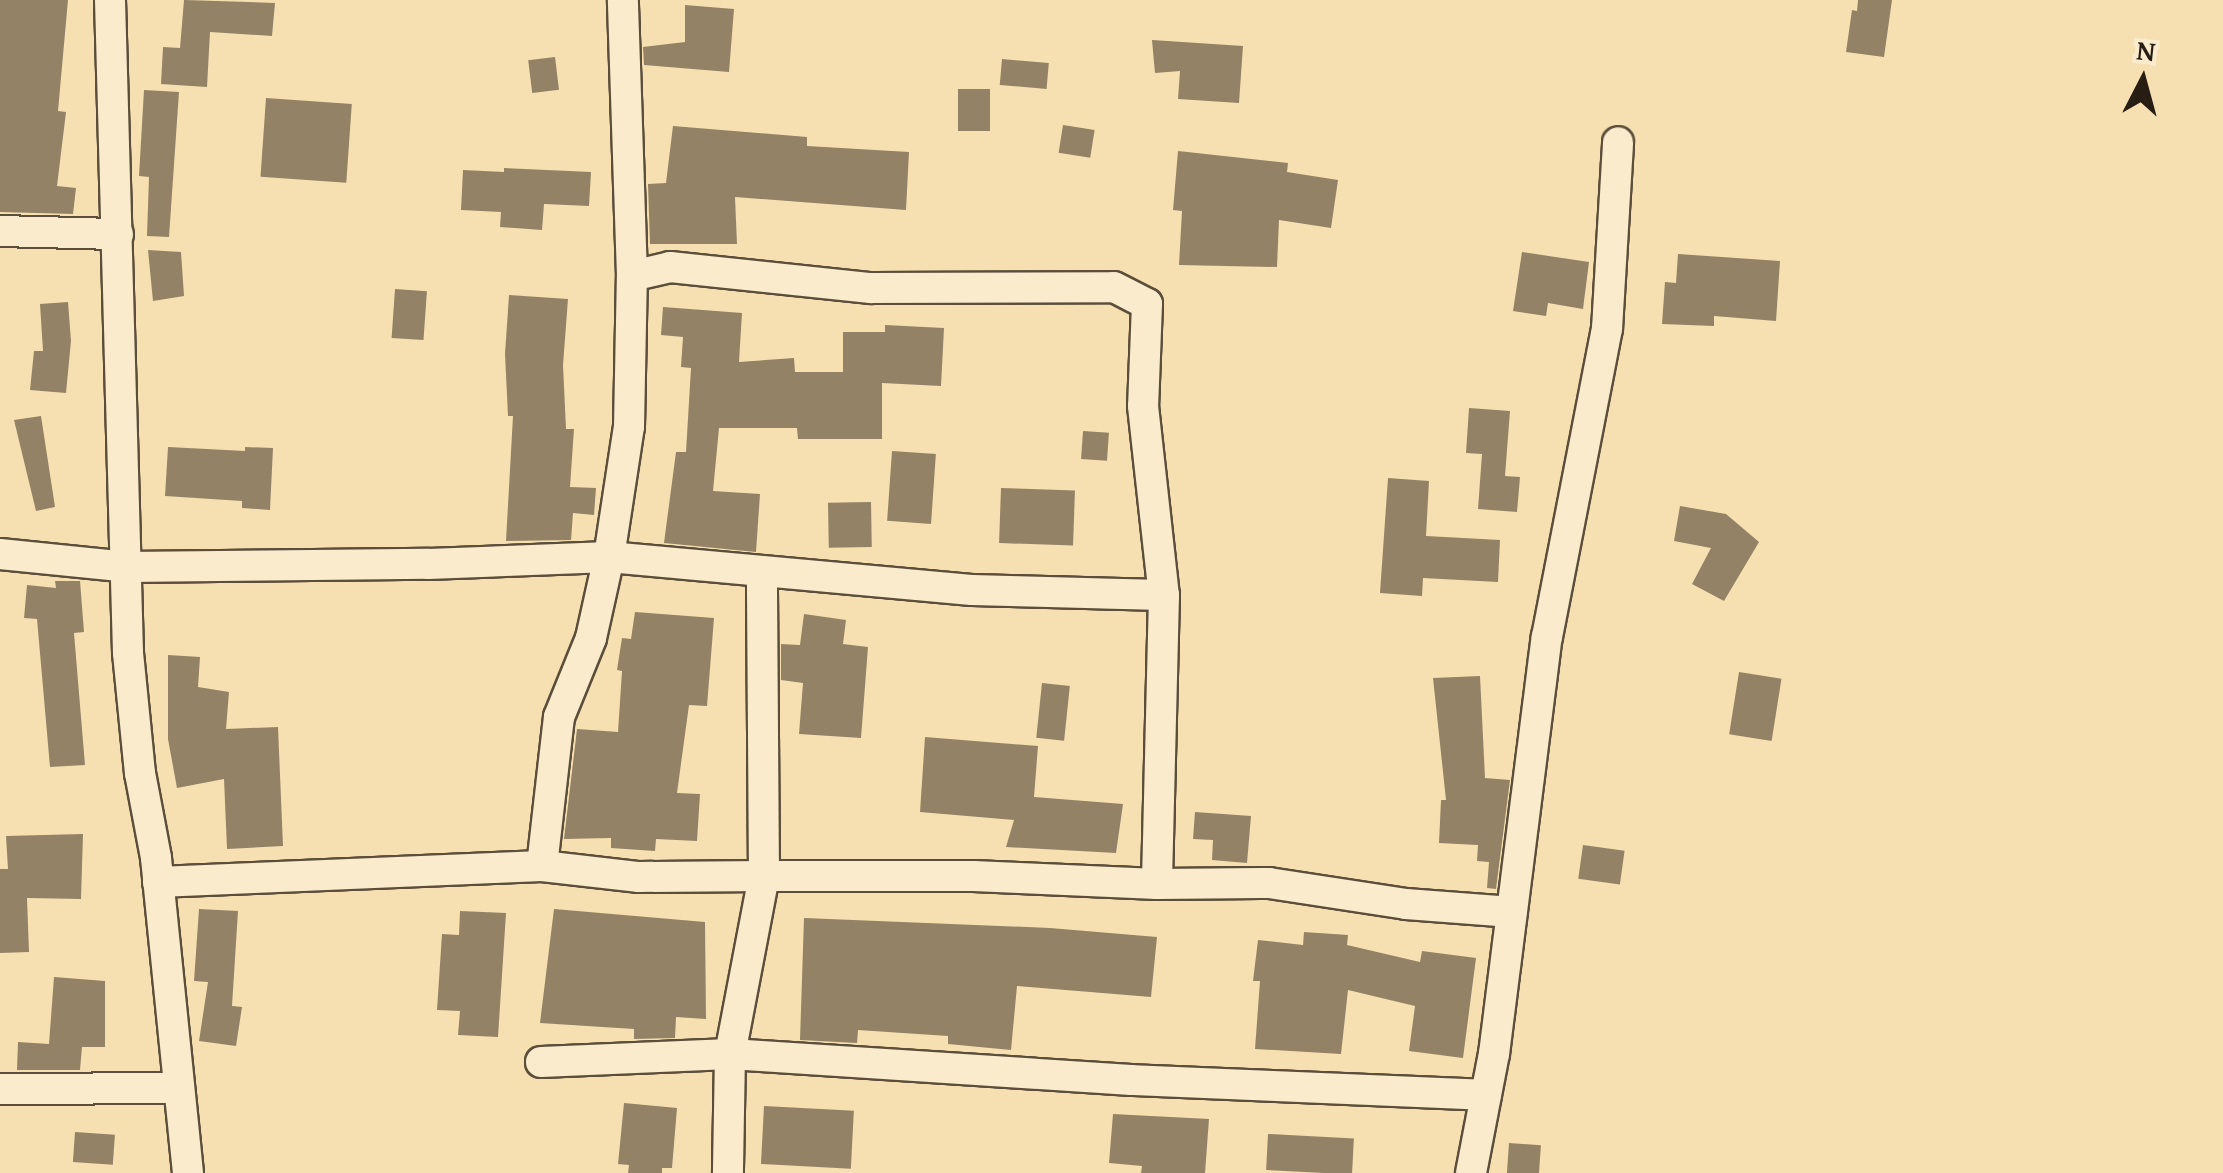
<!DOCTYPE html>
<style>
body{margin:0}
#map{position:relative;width:2223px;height:1173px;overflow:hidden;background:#f6e0b1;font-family:"Gentium Book Plus",serif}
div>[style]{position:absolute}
.building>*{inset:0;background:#938265;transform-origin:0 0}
.roads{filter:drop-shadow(2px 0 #5b4e3a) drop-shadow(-2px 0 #5b4e3a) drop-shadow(0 2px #5b4e3a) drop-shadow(0 -2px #5b4e3a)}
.minor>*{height:30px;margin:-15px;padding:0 15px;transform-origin:15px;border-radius:15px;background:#f9ebcc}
span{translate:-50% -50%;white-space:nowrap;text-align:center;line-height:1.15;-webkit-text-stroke:10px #f9ebcc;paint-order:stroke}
.north{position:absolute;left:2093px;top:30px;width:100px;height:100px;-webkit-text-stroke:8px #f9ebcc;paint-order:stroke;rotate:6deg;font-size:28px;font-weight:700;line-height:40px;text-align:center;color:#271d13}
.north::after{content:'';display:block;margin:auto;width:35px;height:45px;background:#271d13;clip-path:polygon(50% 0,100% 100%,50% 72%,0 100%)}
</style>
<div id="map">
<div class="building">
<i style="clip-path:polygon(0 0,68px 0,58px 111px,66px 112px,57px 186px,76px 188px,73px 214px,0 212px)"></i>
<i style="clip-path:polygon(184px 0,275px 3px,272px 36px,210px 32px,207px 87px,161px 84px,163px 47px,180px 48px)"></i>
<i style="clip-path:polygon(1858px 0,1892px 0,1884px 57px,1846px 52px,1852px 10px,1857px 11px)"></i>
<i style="clip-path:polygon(685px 5px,734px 9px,729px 72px,644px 65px,643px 47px,685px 42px)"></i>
<i style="clip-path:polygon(1152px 40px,1243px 46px,1239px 103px,1178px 99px,1180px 71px,1155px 73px)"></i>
<i style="left:555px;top:57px;width:33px;height:27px;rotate:83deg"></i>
<i style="left:1002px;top:59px;width:47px;height:26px;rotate:5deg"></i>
<i style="left:958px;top:89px;width:32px;height:42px"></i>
<i style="clip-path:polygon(144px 90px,179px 92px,169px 237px,147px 236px,149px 177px,139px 176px)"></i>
<i style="left:266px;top:98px;width:86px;height:79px;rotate:4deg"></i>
<i style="left:1063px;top:125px;width:32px;height:28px;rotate:9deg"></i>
<i style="clip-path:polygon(673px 126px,807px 137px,807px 146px,909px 152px,906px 210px,735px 197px,737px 244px,650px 244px,648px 184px,666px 183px)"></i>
<i style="clip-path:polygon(1178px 151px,1288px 163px,1287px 172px,1338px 180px,1331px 228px,1279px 220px,1277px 267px,1179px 265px,1182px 211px,1173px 210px)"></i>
<i style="clip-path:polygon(504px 168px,591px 172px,589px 206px,544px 204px,542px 230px,500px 227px,501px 212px,461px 210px,463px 170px,504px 172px)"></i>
<i style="clip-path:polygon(148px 250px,181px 252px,184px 296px,153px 301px)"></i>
<i style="clip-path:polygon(1522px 252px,1589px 262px,1583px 309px,1548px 303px,1546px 316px,1513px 311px)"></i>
<i style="clip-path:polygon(1678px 254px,1780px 261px,1776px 321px,1714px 316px,1714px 326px,1662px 324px,1665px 282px,1676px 283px)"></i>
<i style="left:395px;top:289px;width:32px;height:49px;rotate:4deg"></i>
<i style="clip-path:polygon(509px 295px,568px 299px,563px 365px,566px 429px,574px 429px,570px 487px,596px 488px,594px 515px,573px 513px,571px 540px,506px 541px,513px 416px,508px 416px,505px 354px)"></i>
<i style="clip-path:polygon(68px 302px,71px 341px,66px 393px,30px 390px,34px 351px,43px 351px,40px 304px)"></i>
<i style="clip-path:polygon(663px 307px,742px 313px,739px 362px,794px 358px,795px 372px,843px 372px,843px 332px,885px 332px,885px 325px,944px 328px,941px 386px,882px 383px,882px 439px,798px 439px,797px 428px,719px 428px,713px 491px,760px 494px,756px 552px,664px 543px,676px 452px,686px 452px,691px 368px,681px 367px,683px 337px,661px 335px)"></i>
<i style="clip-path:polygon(1469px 408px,1510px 411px,1505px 476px,1520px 477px,1517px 512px,1478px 509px,1482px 454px,1466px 453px)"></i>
<i style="clip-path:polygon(41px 416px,55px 507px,36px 511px,14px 420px)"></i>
<i style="left:1083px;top:431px;width:26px;height:28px;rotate:4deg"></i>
<i style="clip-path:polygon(168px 447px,245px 451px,245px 447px,273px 448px,270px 510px,242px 508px,242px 501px,165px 496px)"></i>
<i style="left:892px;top:451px;width:44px;height:70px;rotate:4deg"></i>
<i style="clip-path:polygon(1388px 478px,1429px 481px,1426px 536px,1500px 540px,1498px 582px,1423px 578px,1422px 596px,1380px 593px)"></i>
<i style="left:1001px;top:488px;width:74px;height:55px;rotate:2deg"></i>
<i style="left:871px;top:502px;width:45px;height:43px;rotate:89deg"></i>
<i style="clip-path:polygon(1680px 506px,1726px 514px,1759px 542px,1724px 601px,1692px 584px,1711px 548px,1674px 541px)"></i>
<i style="clip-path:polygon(55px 581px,80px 581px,84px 632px,74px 633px,85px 765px,50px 767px,37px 619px,24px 618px,27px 585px,56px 588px)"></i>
<i style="clip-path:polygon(635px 612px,714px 618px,707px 706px,689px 705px,677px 793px,700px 794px,697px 841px,656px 839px,655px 851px,611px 848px,611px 838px,564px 839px,577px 729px,618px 732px,622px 671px,617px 670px,622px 638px,631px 639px)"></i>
<i style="clip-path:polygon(804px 614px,846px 620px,843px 644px,868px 647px,861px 738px,799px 734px,803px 683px,781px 680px,781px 644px,800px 645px)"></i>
<i style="clip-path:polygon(168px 655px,200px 657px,198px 687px,229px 692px,226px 729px,278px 727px,283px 846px,227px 849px,224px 779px,177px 788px,168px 739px)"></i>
<i style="left:1739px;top:672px;width:43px;height:63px;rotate:9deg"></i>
<i style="clip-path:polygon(1480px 676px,1485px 778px,1510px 780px,1496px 889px,1487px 888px,1489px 862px,1477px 861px,1478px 845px,1439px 843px,1441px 800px,1446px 800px,1433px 678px)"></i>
<i style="left:1042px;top:683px;width:28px;height:55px;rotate:6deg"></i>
<i style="clip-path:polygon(925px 737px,1038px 746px,1034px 797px,1123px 804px,1116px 853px,1006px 847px,1014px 820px,920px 812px)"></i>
<i style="clip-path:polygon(1195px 812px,1251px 816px,1247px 863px,1212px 860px,1213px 840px,1193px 839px)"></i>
<i style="clip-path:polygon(83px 834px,81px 899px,27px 898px,29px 952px,0 953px,0 869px,8px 869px,6px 836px)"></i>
<i style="left:1583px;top:845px;width:42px;height:34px;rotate:8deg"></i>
<i style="clip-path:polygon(199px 909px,238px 911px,232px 1006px,242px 1007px,236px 1046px,199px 1041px,208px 982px,194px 981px)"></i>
<i style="clip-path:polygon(554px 909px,705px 922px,706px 1019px,676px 1017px,675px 1038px,634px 1039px,634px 1029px,540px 1023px)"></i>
<i style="clip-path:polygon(460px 911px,506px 913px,498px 1037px,458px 1035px,460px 1011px,437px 1010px,442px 934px,459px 935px)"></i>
<i style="clip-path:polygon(804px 918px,1050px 928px,1157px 937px,1151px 997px,1017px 986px,1011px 1050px,948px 1044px,948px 1036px,858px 1030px,857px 1043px,800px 1040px)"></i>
<i style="clip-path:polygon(1304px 932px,1348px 935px,1347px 945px,1420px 962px,1422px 951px,1476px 958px,1463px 1058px,1409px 1051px,1415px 1006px,1348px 990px,1341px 1054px,1255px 1049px,1260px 981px,1253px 981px,1258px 940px,1303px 945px)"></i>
<i style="clip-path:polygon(54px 977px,105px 981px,105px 1047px,82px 1047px,80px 1070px,17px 1070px,18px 1042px,49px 1044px)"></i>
<i style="clip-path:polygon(624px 1103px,677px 1108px,672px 1168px,662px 1168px,662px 1173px,628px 1173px,629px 1165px,618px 1164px)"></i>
<i style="left:764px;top:1106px;width:90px;height:58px;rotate:3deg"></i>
<i style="clip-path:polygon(1113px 1114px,1209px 1119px,1205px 1173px,1141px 1173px,1142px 1166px,1109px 1163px)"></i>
<i style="left:75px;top:1132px;width:40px;height:30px;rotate:4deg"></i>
<i style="left:1268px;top:1134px;width:86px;height:36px;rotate:3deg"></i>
<i style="left:1509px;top:1143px;width:32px;height:30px;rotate:4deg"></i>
</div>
<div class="roads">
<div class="minor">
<i style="left:110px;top:0;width:653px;rotate:88.42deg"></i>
<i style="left:128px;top:653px;width:121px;rotate:84.3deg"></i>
<i style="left:140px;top:773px;width:86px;rotate:79.3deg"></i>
<i style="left:156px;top:858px;width:317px;rotate:84.2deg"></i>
<i style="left:0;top:231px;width:118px;rotate:1.5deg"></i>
<i style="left:632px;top:276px;width:39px;rotate:-13deg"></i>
<i style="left:670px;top:267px;width:202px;rotate:6deg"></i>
<i style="left:871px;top:288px;width:243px;rotate:-0.2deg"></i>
<i style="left:1114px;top:287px;width:37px;rotate:27deg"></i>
<i style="left:1147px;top:304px;width:102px;rotate:92.2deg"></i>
<i style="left:1143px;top:406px;width:190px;rotate:83.7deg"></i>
<i style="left:1164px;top:595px;width:289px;rotate:91.4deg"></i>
<i style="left:1157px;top:884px;width:184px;rotate:-177.5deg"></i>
<i style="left:973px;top:876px;width:209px;rotate:180deg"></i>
<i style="left:764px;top:876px;width:181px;rotate:100.8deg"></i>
<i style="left:730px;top:1054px;width:119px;rotate:91deg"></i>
<i style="left:0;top:554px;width:128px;rotate:5.8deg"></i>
<i style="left:127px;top:567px;width:301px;rotate:-0.6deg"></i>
<i style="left:428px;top:564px;width:181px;rotate:-2.2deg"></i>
<i style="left:609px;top:557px;width:364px;rotate:5.2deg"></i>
<i style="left:972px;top:590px;width:192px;rotate:1.5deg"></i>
<i style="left:542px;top:866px;width:150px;rotate:-83.5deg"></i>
<i style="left:559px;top:717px;width:85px;rotate:-67.9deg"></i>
<i style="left:591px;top:638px;width:83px;rotate:-77.5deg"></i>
<i style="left:609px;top:557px;width:132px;rotate:-81.3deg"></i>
<i style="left:629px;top:427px;width:151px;rotate:-88.9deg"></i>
<i style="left:632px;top:276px;width:276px;rotate:-91.9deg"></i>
<i style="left:158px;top:882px;width:384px;rotate:-2.4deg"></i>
<i style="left:542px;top:866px;width:98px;rotate:6.5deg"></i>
<i style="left:639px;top:877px;width:125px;rotate:-0.5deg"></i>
<i style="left:764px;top:876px;width:305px;rotate:-90.4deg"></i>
<i style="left:1157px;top:884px;width:112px;rotate:-0.5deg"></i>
<i style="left:1269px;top:883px;width:139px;rotate:8.7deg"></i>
<i style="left:1406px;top:904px;width:106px;rotate:4.3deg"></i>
<i style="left:541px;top:1062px;width:189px;rotate:-2.4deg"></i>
<i style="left:730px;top:1054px;width:402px;rotate:3.7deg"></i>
<i style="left:1131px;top:1080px;width:355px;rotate:2.4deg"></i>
<i style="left:0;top:1089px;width:179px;rotate:-0.3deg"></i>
<i style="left:1471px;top:1173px;width:121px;rotate:-79.1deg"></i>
<i style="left:1494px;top:1054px;width:420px;rotate:-82.8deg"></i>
<i style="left:1547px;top:637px;width:314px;rotate:-79deg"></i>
<i style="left:1607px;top:329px;width:187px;rotate:-86.6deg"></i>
</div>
</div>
<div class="north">N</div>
</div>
